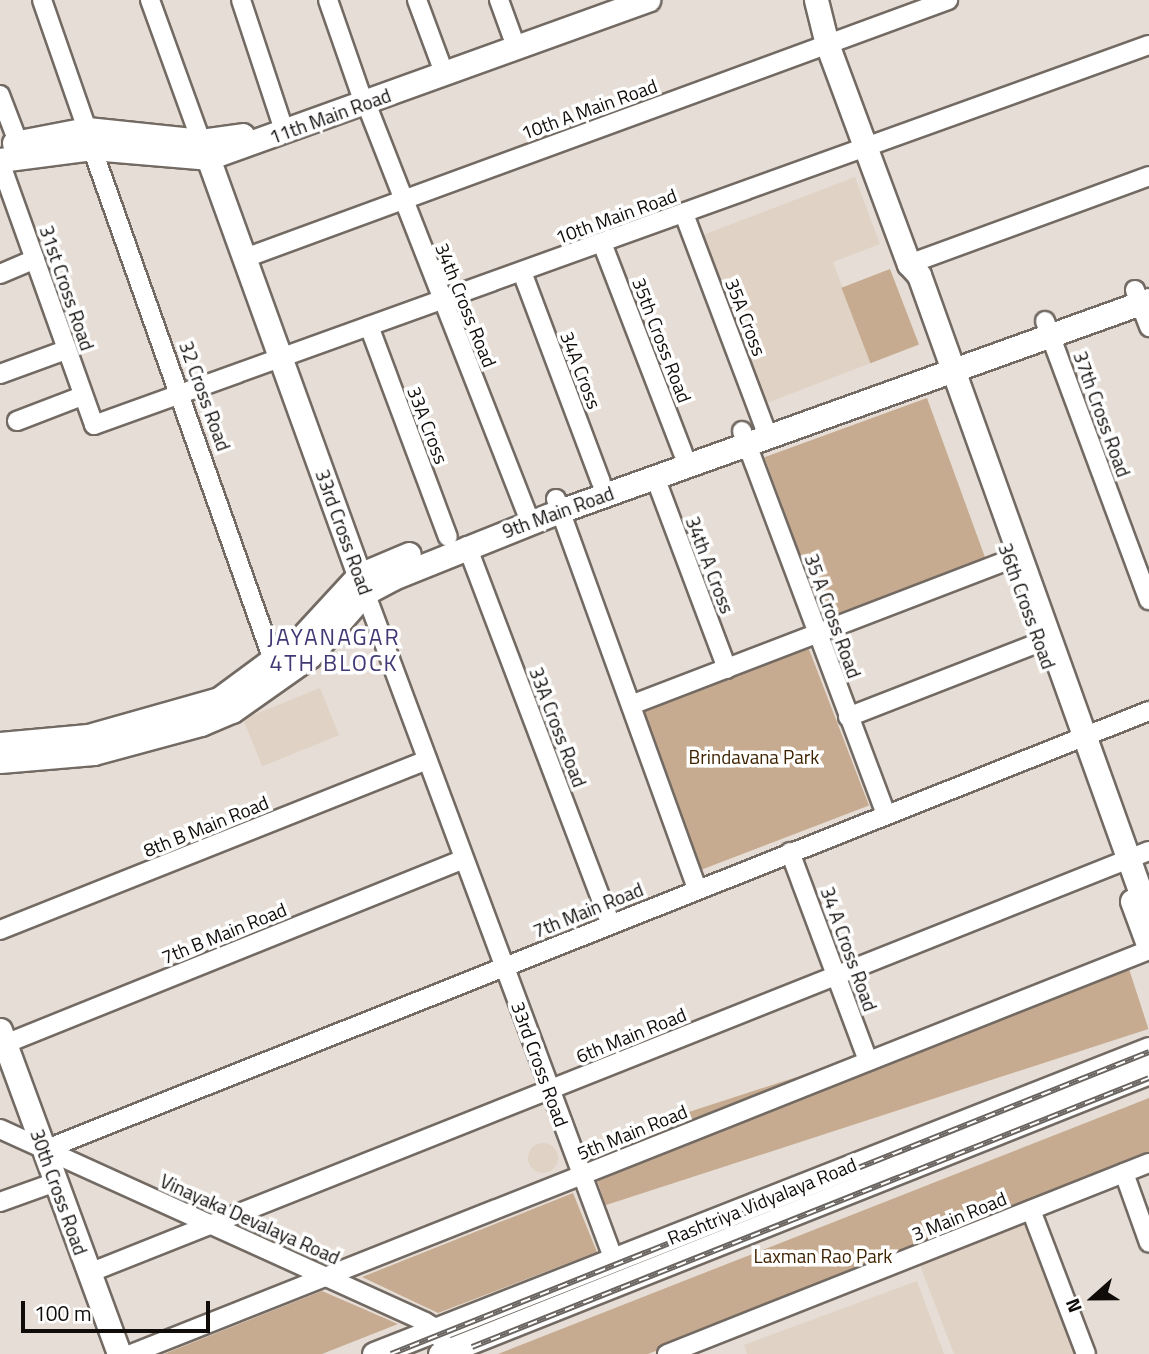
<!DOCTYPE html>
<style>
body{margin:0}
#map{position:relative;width:1149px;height:1354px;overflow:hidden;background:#e6ded6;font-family:"Titillium Web",sans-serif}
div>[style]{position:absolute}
.built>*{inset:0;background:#e0d2c4;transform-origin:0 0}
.round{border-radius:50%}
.green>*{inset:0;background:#c7ab90;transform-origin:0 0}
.roads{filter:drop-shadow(2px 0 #726a63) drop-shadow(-2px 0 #726a63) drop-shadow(0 2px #726a63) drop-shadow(0 -2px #726a63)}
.minor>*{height:18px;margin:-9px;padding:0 9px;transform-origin:9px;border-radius:9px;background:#fff}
.major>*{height:23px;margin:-11.5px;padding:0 11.5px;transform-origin:11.5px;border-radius:11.5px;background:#fff}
.rail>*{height:6px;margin-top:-3px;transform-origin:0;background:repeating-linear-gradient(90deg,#fff 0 10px,#696460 0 20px);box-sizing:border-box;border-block:2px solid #696460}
span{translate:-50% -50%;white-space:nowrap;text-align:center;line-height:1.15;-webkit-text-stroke:7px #fff;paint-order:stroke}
.street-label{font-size:19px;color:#0f0c0a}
.park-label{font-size:19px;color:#3f2200}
.quarter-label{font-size:23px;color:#403975;letter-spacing:2px}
.north{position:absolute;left:1058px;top:1263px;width:70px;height:70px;-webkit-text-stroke:5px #fff;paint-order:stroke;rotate:249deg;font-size:19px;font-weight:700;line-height:28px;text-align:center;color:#0f0c0a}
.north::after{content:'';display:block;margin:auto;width:24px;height:32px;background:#0f0c0a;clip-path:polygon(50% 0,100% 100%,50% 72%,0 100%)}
.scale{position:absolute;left:21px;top:1301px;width:189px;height:32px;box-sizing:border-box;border:4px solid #0f0c0a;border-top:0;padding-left:9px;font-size:21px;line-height:24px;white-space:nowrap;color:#0f0c0a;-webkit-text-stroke:5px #fff;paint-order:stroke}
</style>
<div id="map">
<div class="built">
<i style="clip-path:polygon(855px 177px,880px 244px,833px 262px,871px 363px,764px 404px,700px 236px)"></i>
<i style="left:320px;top:688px;width:51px;height:83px;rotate:68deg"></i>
<i class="round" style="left:528px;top:1143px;width:30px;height:30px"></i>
<i style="clip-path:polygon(1030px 1218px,1082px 1354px,954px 1354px,918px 1260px)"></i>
<i style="clip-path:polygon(917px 1281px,944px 1354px,747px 1354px,744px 1345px)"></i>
</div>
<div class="green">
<i style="left:890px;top:269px;width:81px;height:52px;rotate:69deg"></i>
<i style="left:927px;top:398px;width:173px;height:173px;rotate:70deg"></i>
<i style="left:807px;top:644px;width:173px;height:181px;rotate:69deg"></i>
<i style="left:1129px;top:969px;width:63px;height:571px;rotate:72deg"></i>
<i style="clip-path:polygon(1149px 1098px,1149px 1157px,648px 1354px,498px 1354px)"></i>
<i style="clip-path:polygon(573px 1193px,597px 1252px,438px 1313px,362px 1277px)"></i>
<i style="clip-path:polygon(322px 1291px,398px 1324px,322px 1354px,164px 1354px)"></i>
</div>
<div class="roads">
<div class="minor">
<i style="left:42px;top:0;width:137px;rotate:70.8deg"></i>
<i style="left:150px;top:0;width:150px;rotate:70.1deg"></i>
<i style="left:241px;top:0;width:127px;rotate:71.7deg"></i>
<i style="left:328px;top:0;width:97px;rotate:70.8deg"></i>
<i style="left:417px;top:0;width:66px;rotate:69.6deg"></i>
<i style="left:499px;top:0;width:38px;rotate:70deg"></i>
<i style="left:0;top:95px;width:50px;rotate:69deg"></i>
<i style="left:366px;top:103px;width:450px;rotate:68.6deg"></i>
<i style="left:92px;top:148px;width:543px;rotate:70.53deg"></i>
<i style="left:0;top:162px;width:279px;rotate:70.3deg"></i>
<i style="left:94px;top:425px;width:1121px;rotate:-19.81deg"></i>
<i style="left:684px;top:214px;width:237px;rotate:69.3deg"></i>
<i style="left:602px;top:243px;width:225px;rotate:68.9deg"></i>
<i style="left:245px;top:258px;width:749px;rotate:-20.15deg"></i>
<i style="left:909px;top:264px;width:256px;rotate:-20.1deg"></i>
<i style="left:522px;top:272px;width:224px;rotate:69.4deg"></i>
<i style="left:0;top:274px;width:38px;rotate:-23deg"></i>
<i style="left:1135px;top:290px;width:40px;rotate:69deg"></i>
<i style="left:1045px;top:321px;width:298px;rotate:69.6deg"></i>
<i style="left:369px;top:326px;width:225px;rotate:69.5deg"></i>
<i style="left:0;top:374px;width:70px;rotate:-20deg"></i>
<i style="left:17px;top:421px;width:70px;rotate:-21deg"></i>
<i style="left:742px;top:431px;width:410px;rotate:69.4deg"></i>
<i style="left:655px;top:477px;width:205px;rotate:69.4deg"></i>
<i style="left:556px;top:499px;width:415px;rotate:70.1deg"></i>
<i style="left:467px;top:546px;width:403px;rotate:69.2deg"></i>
<i style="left:362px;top:584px;width:721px;rotate:69.56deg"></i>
<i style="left:631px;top:705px;width:418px;rotate:-21deg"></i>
<i style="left:848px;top:717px;width:218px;rotate:-21.3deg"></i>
<i style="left:790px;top:852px;width:223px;rotate:69.5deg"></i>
<i style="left:0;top:930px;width:460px;rotate:-21.7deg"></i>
<i style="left:0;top:1046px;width:500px;rotate:-21.95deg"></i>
<i style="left:0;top:1129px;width:467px;rotate:24.4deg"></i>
<i style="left:425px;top:1322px;width:14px;rotate:30deg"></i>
<i style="left:437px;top:1329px;width:27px;rotate:68deg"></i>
<i style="left:44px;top:1150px;width:1189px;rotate:-21.67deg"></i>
<i style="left:1124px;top:1173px;width:74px;rotate:70.3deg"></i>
<i style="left:0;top:1202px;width:59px;rotate:-19.7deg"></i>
<i style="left:1031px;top:1210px;width:154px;rotate:69.1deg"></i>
<i style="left:89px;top:1273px;width:1141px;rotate:-21.71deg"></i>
<i style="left:131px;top:1354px;width:1095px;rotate:-21.65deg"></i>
<i style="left:667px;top:1354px;width:518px;rotate:-21.62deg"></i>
</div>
<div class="major">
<i style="left:816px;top:0;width:45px;rotate:76deg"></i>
<i style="left:827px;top:44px;width:235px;rotate:69.6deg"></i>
<i style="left:909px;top:264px;width:15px;rotate:48deg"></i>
<i style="left:919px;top:275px;width:681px;rotate:70.26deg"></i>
<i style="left:14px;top:143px;width:74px;rotate:-10.9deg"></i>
<i style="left:87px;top:129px;width:115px;rotate:6deg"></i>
<i style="left:201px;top:141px;width:42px;rotate:-8.1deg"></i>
<i style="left:203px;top:144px;width:458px;rotate:70.1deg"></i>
<i style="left:0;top:160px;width:93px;rotate:-7.4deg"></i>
<i style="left:92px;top:148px;width:116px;rotate:4.9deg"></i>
<i style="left:208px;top:158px;width:468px;rotate:-19.8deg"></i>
<i style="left:0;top:744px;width:88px;rotate:-5.2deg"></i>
<i style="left:88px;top:736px;width:136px;rotate:-15.8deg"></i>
<i style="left:219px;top:699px;width:101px;rotate:-36.5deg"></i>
<i style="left:300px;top:639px;width:87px;rotate:-47.3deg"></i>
<i style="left:359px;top:575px;width:54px;rotate:-22.8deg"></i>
<i style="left:0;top:761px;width:94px;rotate:-4.9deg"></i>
<i style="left:94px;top:753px;width:111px;rotate:-15.2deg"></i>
<i style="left:201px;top:724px;width:34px;rotate:-23deg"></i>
<i style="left:232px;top:711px;width:95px;rotate:-35.2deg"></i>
<i style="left:310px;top:656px;width:84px;rotate:-48.9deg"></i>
<i style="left:365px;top:593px;width:32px;rotate:-28deg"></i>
<i style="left:393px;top:578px;width:180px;rotate:-21.9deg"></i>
<i style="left:560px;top:511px;width:626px;rotate:-19.71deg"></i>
<i style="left:1132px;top:901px;width:49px;rotate:69.7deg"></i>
<i style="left:0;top:1030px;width:345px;rotate:69.8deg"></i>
<i style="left:374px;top:1354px;width:833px;rotate:-21.48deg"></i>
<i style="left:440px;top:1354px;width:763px;rotate:-21.69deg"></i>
</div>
</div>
<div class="rail">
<i style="left:472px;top:1347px;width:728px;rotate:-21.67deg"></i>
<i style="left:391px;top:1354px;width:816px;rotate:-21.72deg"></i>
</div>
<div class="street-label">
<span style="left:589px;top:109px;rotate:-20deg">10th A Main Road</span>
<span style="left:330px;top:116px;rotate:-20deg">11th Main Road</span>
<span style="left:616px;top:216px;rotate:-20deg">10th Main Road</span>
<span style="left:67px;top:288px;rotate:71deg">31st Cross Road</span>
<span style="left:466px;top:305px;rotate:68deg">34th Cross Road</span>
<span style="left:746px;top:317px;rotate:69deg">35A Cross</span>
<span style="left:662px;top:340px;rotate:69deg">35th Cross Road</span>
<span style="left:581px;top:370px;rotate:69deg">34A Cross</span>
<span style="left:205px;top:396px;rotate:70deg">32 Cross Road</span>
<span style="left:1102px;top:414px;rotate:70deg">37th Cross Road</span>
<span style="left:428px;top:425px;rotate:69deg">33A Cross</span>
<span style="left:558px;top:512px;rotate:-20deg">9th Main Road</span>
<span style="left:344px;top:532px;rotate:70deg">33rd Cross Road</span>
<span style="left:710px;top:565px;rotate:69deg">34th A Cross</span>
<span style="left:1027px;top:606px;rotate:70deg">36th Cross Road</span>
<span style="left:833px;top:616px;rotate:70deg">35 A Cross Road</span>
<span style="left:558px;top:727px;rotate:69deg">33A Cross Road</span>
<span style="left:206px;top:826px;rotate:-22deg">8th B Main Road</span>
<span style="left:588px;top:910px;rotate:-22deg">7th Main Road</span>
<span style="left:224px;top:933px;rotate:-22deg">7th B Main Road</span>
<span style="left:849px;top:949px;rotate:70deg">34 A Cross Road</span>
<span style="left:631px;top:1035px;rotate:-22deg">6th Main Road</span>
<span style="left:540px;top:1064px;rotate:70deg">33rd Cross Road</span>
<span style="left:632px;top:1132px;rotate:-22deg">5th Main Road</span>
<span style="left:59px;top:1192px;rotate:70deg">30th Cross Road</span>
<span style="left:762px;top:1201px;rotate:-22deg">Rashtriya Vidyalaya Road</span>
<span style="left:959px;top:1216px;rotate:-22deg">3 Main Road</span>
<span style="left:250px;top:1219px;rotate:24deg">Vinayaka Devalaya Road</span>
</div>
<div class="park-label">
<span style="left:754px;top:757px">Brindavana Park</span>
<span style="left:823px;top:1256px">Laxman Rao Park</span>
</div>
<div class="quarter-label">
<span style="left:334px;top:650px">JAYANAGAR<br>4TH BLOCK</span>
</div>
<div class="north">N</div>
<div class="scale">100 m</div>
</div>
